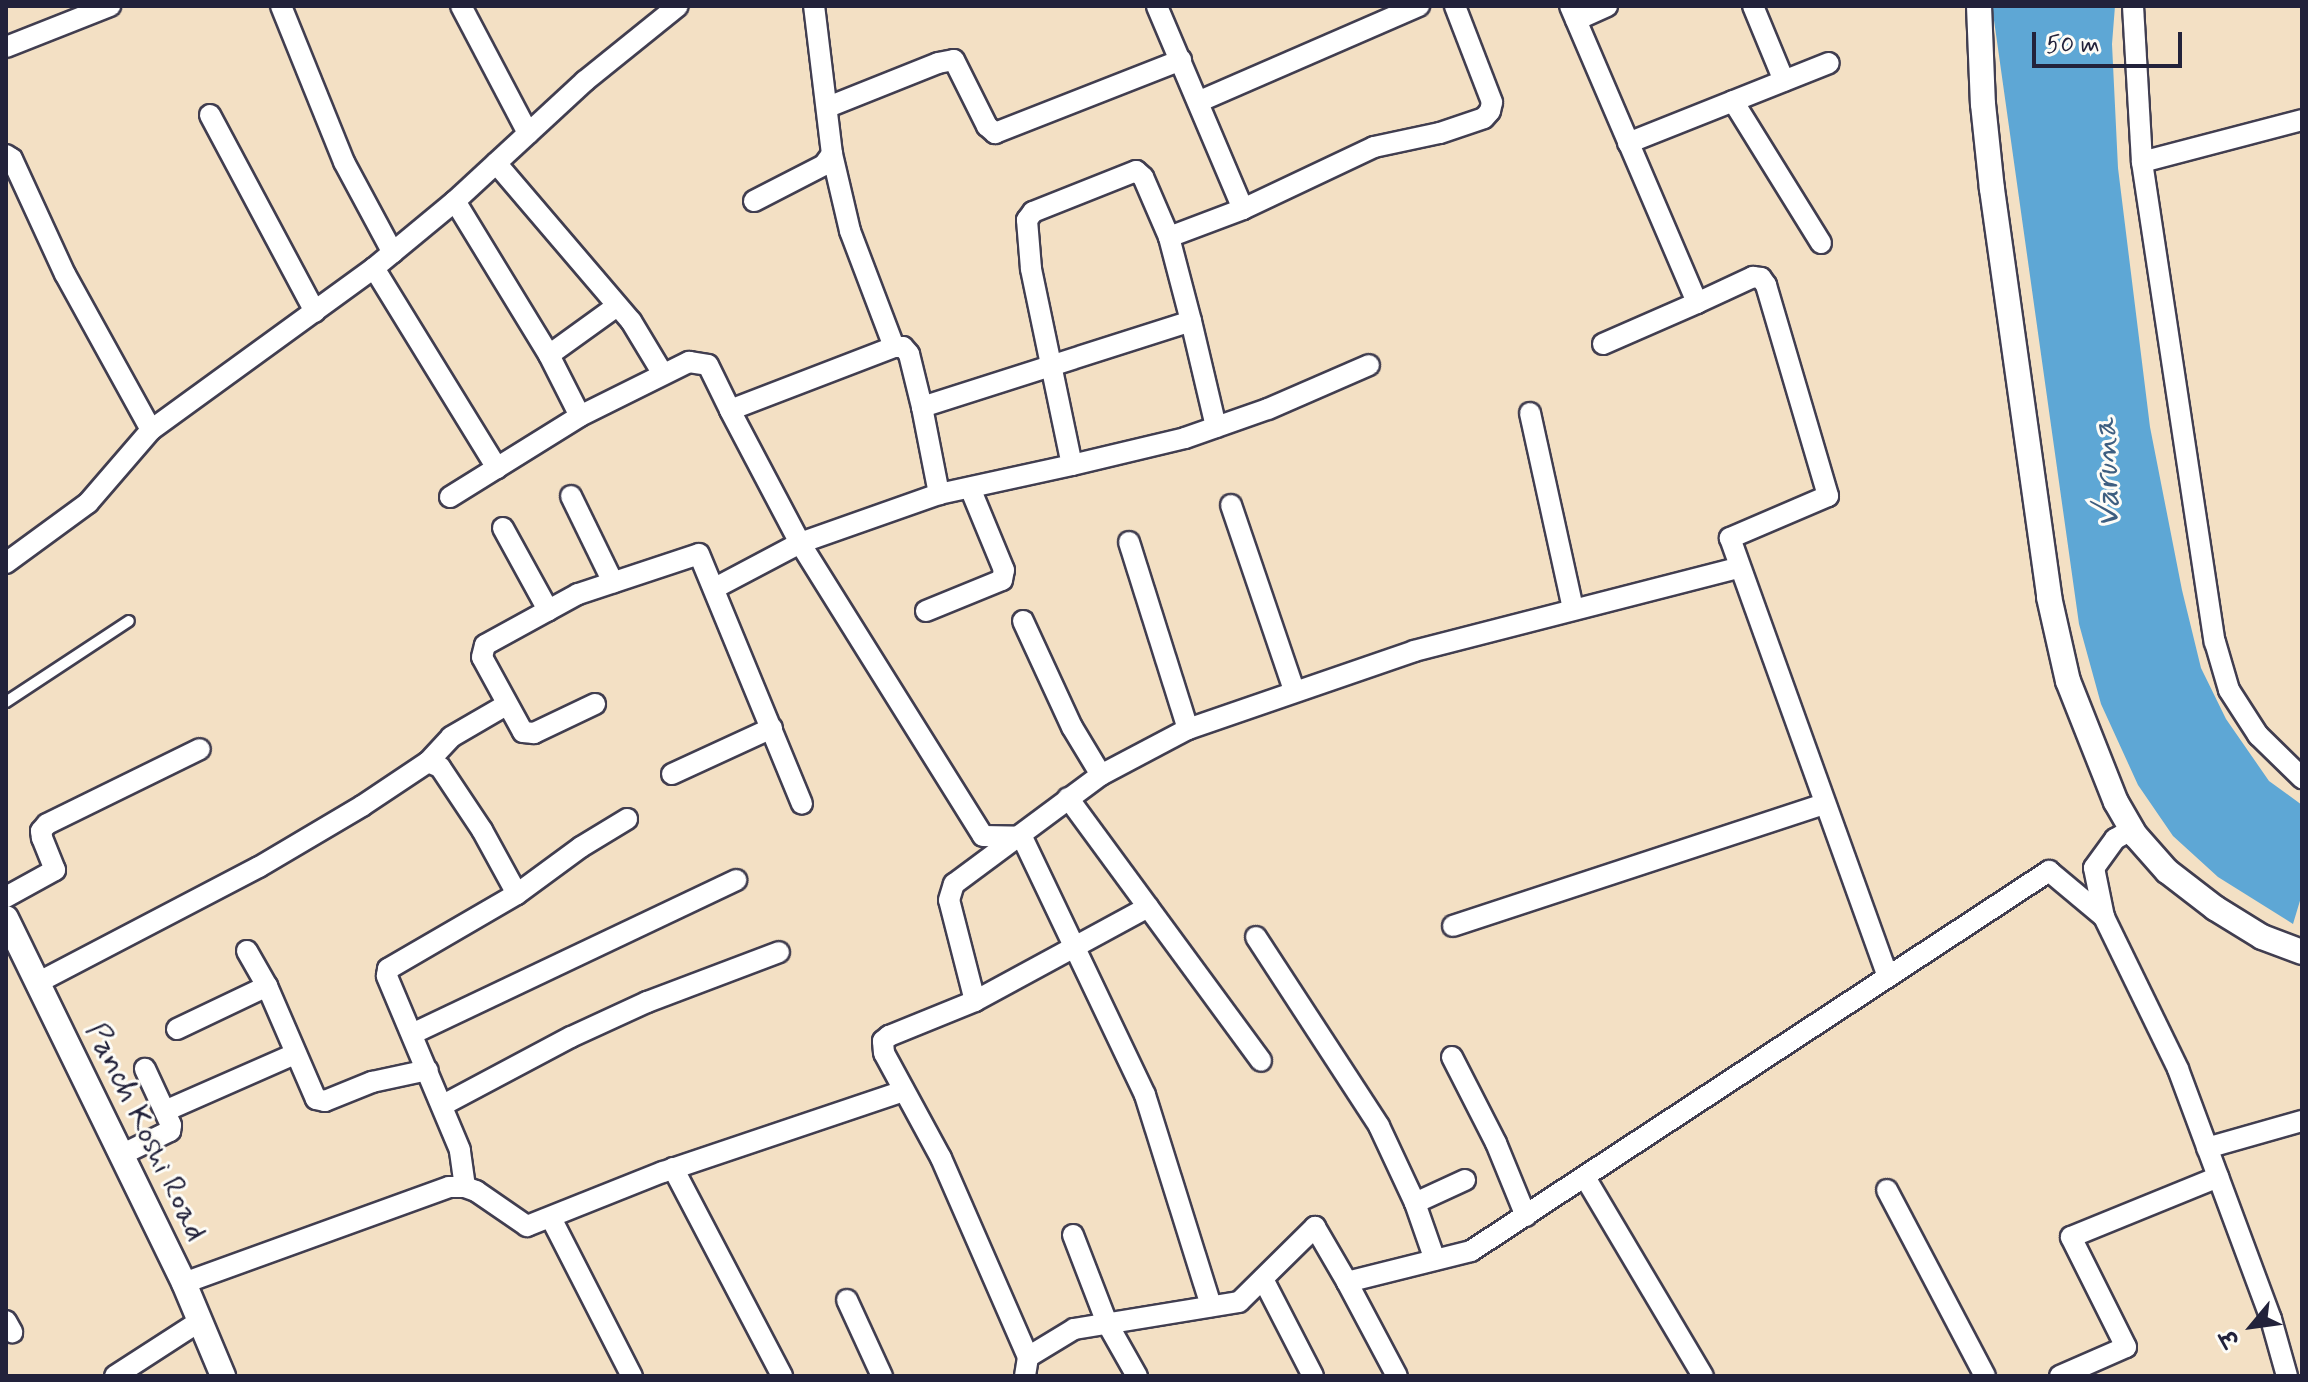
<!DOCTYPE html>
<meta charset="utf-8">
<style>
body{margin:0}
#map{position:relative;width:2308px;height:1382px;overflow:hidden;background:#f3e0c4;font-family:Mynerve,"Playpen Sans Deva",sans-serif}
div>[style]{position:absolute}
.water>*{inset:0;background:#5ea7d5}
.roads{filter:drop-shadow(2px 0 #413e50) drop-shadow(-2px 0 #413e50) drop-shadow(0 2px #413e50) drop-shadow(0 -2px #413e50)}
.service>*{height:10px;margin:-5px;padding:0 5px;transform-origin:5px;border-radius:5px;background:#fff}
.minor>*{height:20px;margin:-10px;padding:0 10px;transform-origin:10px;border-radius:10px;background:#fff}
.tertiary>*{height:24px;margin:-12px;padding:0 12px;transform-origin:12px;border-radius:12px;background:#fff}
span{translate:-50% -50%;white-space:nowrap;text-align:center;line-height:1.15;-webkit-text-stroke:6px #fdfcf7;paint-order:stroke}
.street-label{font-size:32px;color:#22223b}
.water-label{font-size:34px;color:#3d5e80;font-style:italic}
.frame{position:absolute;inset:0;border:8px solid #22223b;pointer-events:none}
.north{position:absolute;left:2212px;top:1286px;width:80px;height:80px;-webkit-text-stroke:6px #fdfcf7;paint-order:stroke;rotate:241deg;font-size:22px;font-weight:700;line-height:32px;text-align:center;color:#22223b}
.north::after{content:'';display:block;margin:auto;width:28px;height:36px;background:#22223b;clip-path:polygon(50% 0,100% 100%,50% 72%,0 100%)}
.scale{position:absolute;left:2032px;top:32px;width:150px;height:36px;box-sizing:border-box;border:4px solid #22223b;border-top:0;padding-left:10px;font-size:24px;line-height:28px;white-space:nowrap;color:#22223b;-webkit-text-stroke:6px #fdfcf7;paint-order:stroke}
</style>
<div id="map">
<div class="water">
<i style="clip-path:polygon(1992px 6px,2115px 6px,2112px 44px,2118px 168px,2150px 427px,2182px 590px,2201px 668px,2226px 719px,2269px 781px,2302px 805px,2302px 894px,2293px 924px,2218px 877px,2173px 836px,2138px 785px,2101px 704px,2079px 624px)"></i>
</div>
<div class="roads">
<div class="service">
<i style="left:6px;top:702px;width:147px;rotate:-33.4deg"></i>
</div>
<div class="minor">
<i style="left:281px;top:6px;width:168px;rotate:68deg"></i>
<i style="left:344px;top:162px;width:103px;rotate:61.7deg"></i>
<i style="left:461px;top:6px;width:144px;rotate:62.2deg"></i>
<i style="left:1570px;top:6px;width:323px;rotate:66.8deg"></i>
<i style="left:1697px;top:303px;width:62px;rotate:-24.9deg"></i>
<i style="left:1753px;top:277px;width:8px;rotate:7deg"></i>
<i style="left:1761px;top:278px;width:9px;rotate:54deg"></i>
<i style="left:1766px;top:285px;width:220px;rotate:73.6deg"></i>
<i style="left:1828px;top:496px;width:107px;rotate:156.8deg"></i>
<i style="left:1730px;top:538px;width:463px;rotate:70.2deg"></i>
<i style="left:1753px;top:6px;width:81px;rotate:67.5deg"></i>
<i style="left:2133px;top:6px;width:156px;rotate:86.7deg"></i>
<i style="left:2142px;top:162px;width:486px;rotate:81.4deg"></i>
<i style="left:2215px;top:642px;width:50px;rotate:73.7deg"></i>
<i style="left:2229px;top:690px;width:54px;rotate:57.2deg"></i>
<i style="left:2258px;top:735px;width:62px;rotate:44.3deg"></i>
<i style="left:1576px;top:20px;width:34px;rotate:-24deg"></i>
<i style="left:6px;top:47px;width:112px;rotate:-21.5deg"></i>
<i style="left:1200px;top:101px;width:239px;rotate:-23.5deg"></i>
<i style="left:1733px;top:101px;width:167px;rotate:58.2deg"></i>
<i style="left:828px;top:107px;width:118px;rotate:-21.8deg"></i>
<i style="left:938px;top:63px;width:16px;rotate:-11deg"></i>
<i style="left:954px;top:60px;width:74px;rotate:63.4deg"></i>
<i style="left:987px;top:126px;width:11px;rotate:41deg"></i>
<i style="left:995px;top:133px;width:200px;rotate:-21.4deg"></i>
<i style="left:210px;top:115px;width:223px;rotate:61.9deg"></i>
<i style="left:1628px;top:143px;width:216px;rotate:-21.7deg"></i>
<i style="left:832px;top:154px;width:79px;rotate:76.8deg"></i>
<i style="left:850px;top:231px;width:124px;rotate:69.2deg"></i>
<i style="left:6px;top:155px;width:7px;rotate:34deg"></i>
<i style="left:12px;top:159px;width:127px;rotate:65.3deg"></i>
<i style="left:65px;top:274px;width:178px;rotate:61.1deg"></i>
<i style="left:2142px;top:162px;width:165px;rotate:-14.7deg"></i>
<i style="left:496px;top:163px;width:208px;rotate:49.5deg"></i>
<i style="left:631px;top:321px;width:62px;rotate:58.9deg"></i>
<i style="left:455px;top:201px;width:180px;rotate:58.6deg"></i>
<i style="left:549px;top:355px;width:68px;rotate:63.1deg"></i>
<i style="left:754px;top:201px;width:79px;rotate:-27.2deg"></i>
<i style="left:824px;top:165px;width:14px;rotate:-54deg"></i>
<i style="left:832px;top:154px;width:149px;rotate:-96.9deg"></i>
<i style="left:1243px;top:209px;width:145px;rotate:-25.3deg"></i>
<i style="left:1374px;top:147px;width:67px;rotate:-12deg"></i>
<i style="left:1440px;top:133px;width:46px;rotate:-18.8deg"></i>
<i style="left:1484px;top:118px;width:9px;rotate:-49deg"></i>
<i style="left:1490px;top:111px;width:9px;rotate:-77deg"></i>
<i style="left:1492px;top:102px;width:103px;rotate:-111.1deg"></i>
<i style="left:1169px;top:237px;width:65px;rotate:-113.4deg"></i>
<i style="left:1143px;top:177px;width:9px;rotate:-139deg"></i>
<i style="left:1136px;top:171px;width:111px;rotate:158.3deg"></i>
<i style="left:1033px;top:212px;width:10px;rotate:127deg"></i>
<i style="left:1027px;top:220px;width:49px;rotate:85.3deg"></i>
<i style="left:1031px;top:269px;width:200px;rotate:78.2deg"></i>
<i style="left:1072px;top:465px;width:136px;rotate:167.7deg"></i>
<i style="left:939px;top:494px;width:147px;rotate:160.6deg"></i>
<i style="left:800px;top:543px;width:345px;rotate:58deg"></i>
<i style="left:983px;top:836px;width:39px;rotate:1deg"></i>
<i style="left:1022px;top:837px;width:286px;rotate:64.5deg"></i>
<i style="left:1145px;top:1095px;width:221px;rotate:72.6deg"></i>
<i style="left:374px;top:268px;width:235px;rotate:58.4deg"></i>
<i style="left:1191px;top:321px;width:109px;rotate:76.7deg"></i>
<i style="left:1603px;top:344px;width:103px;rotate:-23.6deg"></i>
<i style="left:549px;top:355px;width:84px;rotate:-35.8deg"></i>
<i style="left:922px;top:407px;width:89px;rotate:78.9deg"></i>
<i style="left:1530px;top:413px;width:201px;rotate:77.6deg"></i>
<i style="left:1072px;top:465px;width:116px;rotate:-13.4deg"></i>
<i style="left:1185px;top:438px;width:88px;rotate:-19.3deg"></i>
<i style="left:1268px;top:409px;width:110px;rotate:-23.5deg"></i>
<i style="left:571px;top:496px;width:96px;rotate:64deg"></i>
<i style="left:450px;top:497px;width:153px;rotate:-31.9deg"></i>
<i style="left:580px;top:416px;width:122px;rotate:-26.4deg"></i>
<i style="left:689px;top:362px;width:19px;rotate:9deg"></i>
<i style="left:708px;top:365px;width:50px;rotate:63.9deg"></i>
<i style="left:730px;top:410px;width:176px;rotate:-21deg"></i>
<i style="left:894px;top:347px;width:9px"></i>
<i style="left:903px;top:347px;width:9px;rotate:49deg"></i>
<i style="left:909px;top:354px;width:55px;rotate:76.2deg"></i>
<i style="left:922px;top:407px;width:282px;rotate:-17.7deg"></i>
<i style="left:1191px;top:321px;width:87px;rotate:-104.7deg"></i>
<i style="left:1169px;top:237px;width:79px;rotate:-20.7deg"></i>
<i style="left:1243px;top:209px;width:220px;rotate:-113deg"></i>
<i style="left:1231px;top:505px;width:195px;rotate:71.2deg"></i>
<i style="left:503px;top:528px;width:94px;rotate:61.2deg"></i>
<i style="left:1129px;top:542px;width:196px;rotate:72.5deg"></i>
<i style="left:6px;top:563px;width:102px;rotate:-36.2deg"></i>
<i style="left:88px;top:503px;width:96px;rotate:-49.2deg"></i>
<i style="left:151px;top:430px;width:276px;rotate:-36deg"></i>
<i style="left:374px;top:268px;width:105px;rotate:-39.6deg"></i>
<i style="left:455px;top:201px;width:177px;rotate:-42.7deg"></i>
<i style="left:585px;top:81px;width:119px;rotate:-38.9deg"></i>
<i style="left:715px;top:588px;width:96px;rotate:-27.9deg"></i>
<i style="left:800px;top:543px;width:150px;rotate:-117.8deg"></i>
<i style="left:926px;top:611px;width:82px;rotate:-22.2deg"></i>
<i style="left:1002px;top:580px;width:10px;rotate:-79deg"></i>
<i style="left:1004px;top:570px;width:89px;rotate:-112.5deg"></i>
<i style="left:1023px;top:621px;width:117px;rotate:65.2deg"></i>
<i style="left:1072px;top:727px;width:56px;rotate:58.9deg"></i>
<i style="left:595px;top:704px;width:68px;rotate:154.6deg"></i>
<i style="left:534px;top:733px;width:11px;rotate:-175deg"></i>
<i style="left:523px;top:732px;width:85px;rotate:-118.7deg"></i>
<i style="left:482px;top:657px;width:12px;rotate:-76deg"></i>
<i style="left:485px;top:645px;width:106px;rotate:-28.7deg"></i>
<i style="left:578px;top:594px;width:127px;rotate:-18.3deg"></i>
<i style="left:699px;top:554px;width:270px;rotate:67.6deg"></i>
<i style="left:428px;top:762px;width:34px;rotate:-47deg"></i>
<i style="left:451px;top:737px;width:64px;rotate:-30.2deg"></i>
<i style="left:672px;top:774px;width:110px;rotate:-24.7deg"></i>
<i style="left:1068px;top:798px;width:326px;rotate:53.7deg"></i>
<i style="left:6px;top:897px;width:56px;rotate:-28.9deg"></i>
<i style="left:55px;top:870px;width:35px;rotate:-112deg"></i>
<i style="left:42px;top:838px;width:7px;rotate:-98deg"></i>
<i style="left:41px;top:831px;width:9px;rotate:-49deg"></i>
<i style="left:47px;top:824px;width:170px;rotate:-26.1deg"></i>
<i style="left:2104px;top:917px;width:50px;rotate:-101.5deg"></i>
<i style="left:2094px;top:868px;width:36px;rotate:-54deg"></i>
<i style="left:2115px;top:839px;width:21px;rotate:-29deg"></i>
<i style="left:1453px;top:926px;width:391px;rotate:-18.2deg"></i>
<i style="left:1256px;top:937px;width:225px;rotate:56.9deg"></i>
<i style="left:1379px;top:1126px;width:85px;rotate:64.9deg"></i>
<i style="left:1415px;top:1203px;width:60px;rotate:70.7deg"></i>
<i style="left:247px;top:951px;width:40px;rotate:60.3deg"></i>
<i style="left:267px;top:986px;width:123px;rotate:66.6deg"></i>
<i style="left:316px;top:1099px;width:9px;rotate:13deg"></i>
<i style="left:325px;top:1101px;width:51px;rotate:-22deg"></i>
<i style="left:372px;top:1082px;width:57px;rotate:-12.1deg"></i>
<i style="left:37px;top:983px;width:250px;rotate:-27.6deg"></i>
<i style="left:259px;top:867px;width:120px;rotate:-30.6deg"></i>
<i style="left:362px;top:806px;width:79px;rotate:-33.7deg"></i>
<i style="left:428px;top:762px;width:13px;rotate:23deg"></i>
<i style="left:440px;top:767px;width:76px;rotate:56.3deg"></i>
<i style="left:482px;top:830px;width:73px;rotate:61.3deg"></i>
<i style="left:975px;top:1001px;width:104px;rotate:-104.4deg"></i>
<i style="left:949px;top:900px;width:17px;rotate:-73deg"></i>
<i style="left:954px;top:884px;width:183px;rotate:-36.6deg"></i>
<i style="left:1101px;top:775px;width:98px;rotate:-27.9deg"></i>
<i style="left:1188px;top:729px;width:239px;rotate:-19deg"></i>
<i style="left:1414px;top:651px;width:334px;rotate:-14.4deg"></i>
<i style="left:177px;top:1029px;width:100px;rotate:-25.5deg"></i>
<i style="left:412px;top:1034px;width:359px;rotate:-25.4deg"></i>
<i style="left:1452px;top:1057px;width:97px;rotate:62.9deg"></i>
<i style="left:1496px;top:1143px;width:79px;rotate:67.7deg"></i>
<i style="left:443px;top:1105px;width:145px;rotate:-28deg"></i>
<i style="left:571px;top:1037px;width:84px;rotate:-24.7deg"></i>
<i style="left:647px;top:1002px;width:141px;rotate:-20.7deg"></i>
<i style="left:165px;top:1111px;width:142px;rotate:-23.7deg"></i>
<i style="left:2207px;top:1148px;width:99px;rotate:-15.9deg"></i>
<i style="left:121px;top:1155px;width:55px;rotate:-26.1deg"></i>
<i style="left:170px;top:1131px;width:6px;rotate:-81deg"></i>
<i style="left:171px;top:1125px;width:62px;rotate:-114.9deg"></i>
<i style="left:673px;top:1168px;width:235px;rotate:62.3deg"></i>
<i style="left:1586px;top:1179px;width:229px;rotate:59.3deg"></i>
<i style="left:465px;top:1187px;width:37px;rotate:-98deg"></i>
<i style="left:460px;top:1150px;width:189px;rotate:-112.8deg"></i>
<i style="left:387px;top:976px;width:7px;rotate:-82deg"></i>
<i style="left:388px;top:969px;width:149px;rotate:-30.2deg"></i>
<i style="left:517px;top:894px;width:79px;rotate:-36.3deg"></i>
<i style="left:581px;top:847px;width:54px;rotate:-31.3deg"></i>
<i style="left:1887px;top:1190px;width:210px;rotate:62.2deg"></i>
<i style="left:1415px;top:1203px;width:55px;rotate:-24.7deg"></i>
<i style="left:551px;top:1218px;width:178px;rotate:62.9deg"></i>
<i style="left:1073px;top:1235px;width:94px;rotate:68.9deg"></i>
<i style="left:1107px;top:1323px;width:61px;rotate:60.5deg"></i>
<i style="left:1263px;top:1279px;width:109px;rotate:62.7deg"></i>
<i style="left:1347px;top:1282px;width:106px;rotate:62deg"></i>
<i style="left:184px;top:1283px;width:282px;rotate:-19.9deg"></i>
<i style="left:449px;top:1187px;width:16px"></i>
<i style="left:465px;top:1187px;width:12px;rotate:20deg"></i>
<i style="left:476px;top:1191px;width:62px;rotate:34.5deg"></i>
<i style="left:527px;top:1226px;width:146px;rotate:-21.7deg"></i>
<i style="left:663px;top:1172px;width:254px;rotate:-18.6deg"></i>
<i style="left:847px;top:1300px;width:84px;rotate:65.3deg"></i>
<i style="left:6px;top:1321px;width:13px;rotate:61deg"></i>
<i style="left:1028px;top:1357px;width:217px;rotate:-113.6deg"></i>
<i style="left:941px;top:1158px;width:119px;rotate:-118.5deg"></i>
<i style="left:884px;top:1053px;width:12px;rotate:-95deg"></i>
<i style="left:883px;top:1041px;width:8px;rotate:-40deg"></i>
<i style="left:889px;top:1036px;width:93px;rotate:-22.1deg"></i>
<i style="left:975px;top:1001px;width:197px;rotate:-28.5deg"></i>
<i style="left:115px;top:1376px;width:101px;rotate:-32.9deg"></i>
<i style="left:1025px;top:1376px;width:19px;rotate:-81deg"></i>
<i style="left:1028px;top:1357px;width:54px;rotate:-31.3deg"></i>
<i style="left:1074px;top:1329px;width:167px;rotate:-9.3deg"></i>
<i style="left:1239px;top:1302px;width:107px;rotate:-44.6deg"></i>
<i style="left:1315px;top:1227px;width:64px;rotate:59.8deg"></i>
<i style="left:1347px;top:1282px;width:128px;rotate:-14deg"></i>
<i style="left:1471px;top:1251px;width:692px;rotate:-33.32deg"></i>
<i style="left:2049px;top:871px;width:72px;rotate:39.9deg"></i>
<i style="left:2104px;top:917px;width:169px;rotate:64deg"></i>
<i style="left:2178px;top:1069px;width:267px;rotate:69.6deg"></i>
<i style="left:2271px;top:1319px;width:59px;rotate:74.3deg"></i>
<i style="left:2060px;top:1376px;width:72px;rotate:-23.7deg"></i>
<i style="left:2126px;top:1347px;width:123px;rotate:-116.6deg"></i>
<i style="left:2071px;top:1237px;width:159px;rotate:-22.2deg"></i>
</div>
<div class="tertiary">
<i style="left:1979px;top:6px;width:98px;rotate:87.7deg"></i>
<i style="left:1983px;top:104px;width:85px;rotate:84deg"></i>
<i style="left:1992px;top:189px;width:412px;rotate:82deg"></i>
<i style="left:2049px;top:597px;width:86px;rotate:77.3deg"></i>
<i style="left:2068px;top:681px;width:130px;rotate:68.4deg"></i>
<i style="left:2116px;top:802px;width:39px;rotate:60deg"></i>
<i style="left:2136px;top:836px;width:47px;rotate:48.5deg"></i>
<i style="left:2167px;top:871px;width:61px;rotate:37.6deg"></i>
<i style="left:2215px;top:908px;width:55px;rotate:31.7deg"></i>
<i style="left:2262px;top:937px;width:43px;rotate:20.6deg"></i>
<i style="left:6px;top:918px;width:406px;rotate:64deg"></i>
<i style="left:184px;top:1283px;width:101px;rotate:67.2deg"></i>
</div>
</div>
<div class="street-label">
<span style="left:146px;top:1132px;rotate:64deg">Panch Koshi Road</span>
</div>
<div class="water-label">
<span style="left:2107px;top:473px;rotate:-92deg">Varuna</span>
</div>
<div class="frame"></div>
<div class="north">उ</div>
<div class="scale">50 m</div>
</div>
